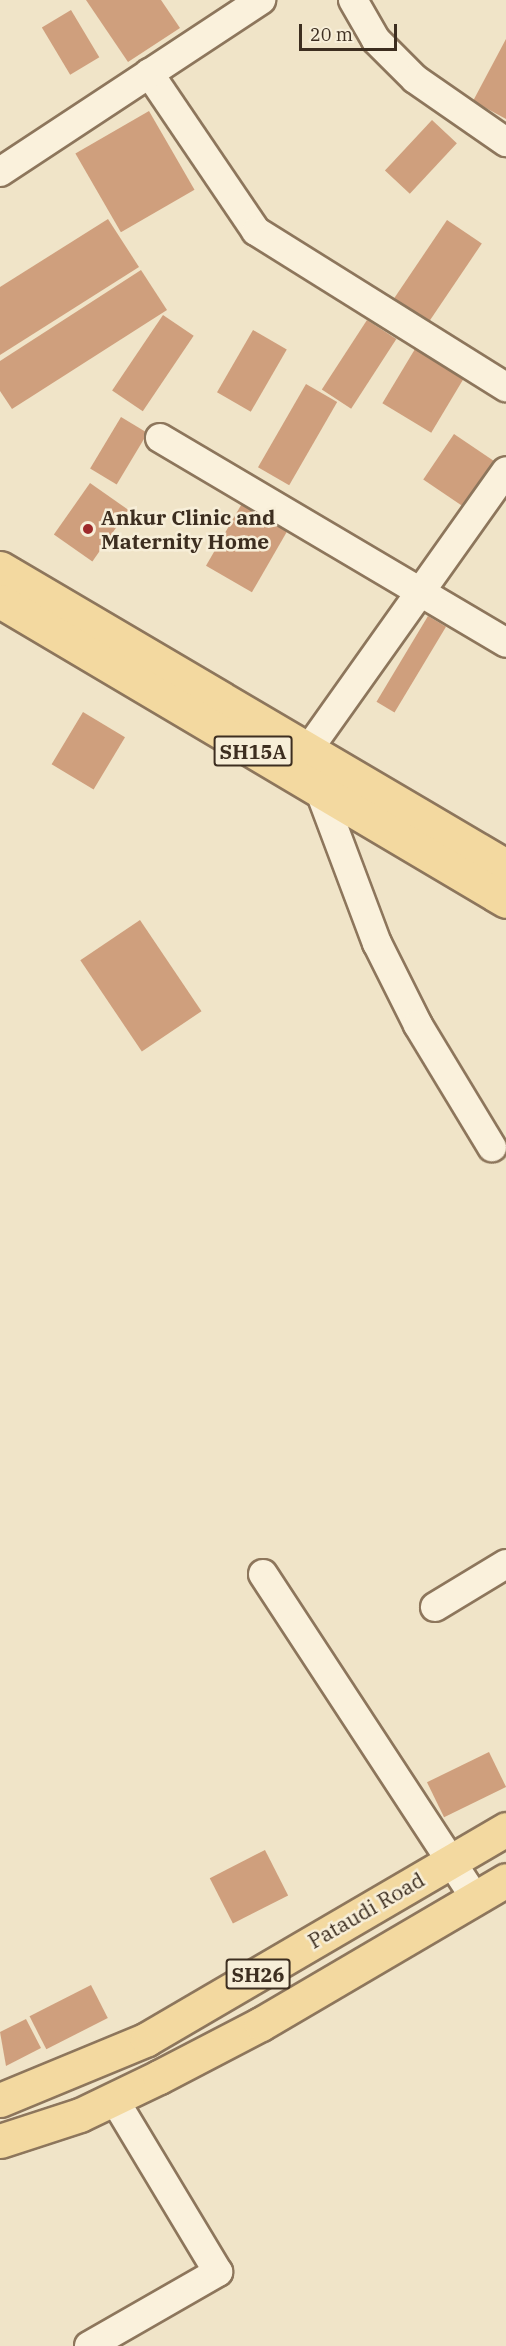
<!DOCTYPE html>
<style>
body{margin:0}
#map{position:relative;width:506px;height:2346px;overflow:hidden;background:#f0e4c8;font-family:"IBM Plex Serif",serif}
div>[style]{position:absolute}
.building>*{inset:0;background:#cf9f7d;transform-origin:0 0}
.roads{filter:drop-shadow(2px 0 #8d765c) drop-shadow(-2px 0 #8d765c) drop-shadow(0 2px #8d765c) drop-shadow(0 -2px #8d765c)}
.minor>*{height:28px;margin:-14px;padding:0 14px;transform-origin:14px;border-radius:14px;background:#faf1dc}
.primary>*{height:33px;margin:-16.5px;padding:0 16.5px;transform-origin:16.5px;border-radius:16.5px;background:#f3d9a0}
.dots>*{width:16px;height:16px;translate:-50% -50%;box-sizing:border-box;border:3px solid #f7eed8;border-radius:50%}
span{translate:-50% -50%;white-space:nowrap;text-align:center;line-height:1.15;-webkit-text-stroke:5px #f7eed8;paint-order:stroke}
.shield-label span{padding:2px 4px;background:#f7eed8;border:2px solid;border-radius:4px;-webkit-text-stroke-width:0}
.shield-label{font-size:20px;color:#3d2e20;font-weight:700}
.poi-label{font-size:21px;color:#3d2e20;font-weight:700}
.left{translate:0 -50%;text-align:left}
.street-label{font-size:21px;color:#3d2e20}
.scale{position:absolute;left:299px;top:24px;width:98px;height:27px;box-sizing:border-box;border:3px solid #3d2e20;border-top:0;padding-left:8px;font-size:18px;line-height:21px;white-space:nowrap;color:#3d2e20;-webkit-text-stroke:4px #f7eed8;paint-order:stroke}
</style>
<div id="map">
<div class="building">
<i style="clip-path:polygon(86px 0,161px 0,180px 28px,128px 62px)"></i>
<i style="left:71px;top:10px;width:55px;height:34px;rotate:59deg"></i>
<i style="clip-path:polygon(506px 39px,506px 119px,473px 101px)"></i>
<i style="left:149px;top:111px;width:91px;height:85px;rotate:60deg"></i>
<i style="left:432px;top:120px;width:34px;height:69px;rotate:43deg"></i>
<i style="clip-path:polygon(108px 219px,139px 267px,0 355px,0 287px)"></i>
<i style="left:447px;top:220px;width:42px;height:99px;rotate:34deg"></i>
<i style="clip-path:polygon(141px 270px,167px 310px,12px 409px,0 391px,0 361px)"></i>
<i style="left:163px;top:315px;width:37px;height:91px;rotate:34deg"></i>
<i style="left:367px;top:320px;width:35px;height:83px;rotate:33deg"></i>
<i style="left:253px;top:330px;width:39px;height:72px;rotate:30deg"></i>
<i style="left:421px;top:339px;width:57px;height:75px;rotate:31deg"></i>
<i style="left:306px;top:384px;width:36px;height:96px;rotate:30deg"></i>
<i style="left:121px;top:417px;width:31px;height:60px;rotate:31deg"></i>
<i style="left:454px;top:434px;width:58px;height:55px;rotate:34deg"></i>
<i style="left:90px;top:483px;width:47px;height:63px;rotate:35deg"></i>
<i style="left:244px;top:500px;width:53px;height:76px;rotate:30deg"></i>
<i style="left:428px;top:616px;width:21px;height:100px;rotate:31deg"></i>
<i style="left:83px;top:712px;width:49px;height:61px;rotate:31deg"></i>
<i style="left:140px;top:920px;width:110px;height:72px;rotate:56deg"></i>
<i style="left:489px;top:1752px;width:39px;height:69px;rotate:64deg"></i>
<i style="left:265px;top:1850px;width:51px;height:62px;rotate:63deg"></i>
<i style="left:91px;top:1985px;width:37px;height:69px;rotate:63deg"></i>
<i style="clip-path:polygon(26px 2019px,41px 2048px,6px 2066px,0 2032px)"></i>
</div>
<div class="roads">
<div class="minor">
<i style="left:353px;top:0;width:46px;rotate:60.1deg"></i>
<i style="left:376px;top:40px;width:55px;rotate:45deg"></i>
<i style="left:415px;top:79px;width:111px;rotate:34.7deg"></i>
<i style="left:149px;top:73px;width:191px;rotate:55.9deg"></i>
<i style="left:256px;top:231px;width:295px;rotate:32deg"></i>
<i style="left:0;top:172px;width:313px;rotate:-33.4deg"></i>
<i style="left:160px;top:438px;width:402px;rotate:30.6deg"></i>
<i style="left:308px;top:750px;width:342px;rotate:-54.6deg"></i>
<i style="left:319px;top:789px;width:165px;rotate:69.4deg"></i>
<i style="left:377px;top:943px;width:92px;rotate:63.4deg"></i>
<i style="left:418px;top:1025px;width:143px;rotate:58.8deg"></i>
<i style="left:263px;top:1574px;width:387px;rotate:56.8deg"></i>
<i style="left:435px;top:1607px;width:83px;rotate:-31.2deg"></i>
<i style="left:89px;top:2346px;width:149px;rotate:-29.8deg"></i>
<i style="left:218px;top:2272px;width:202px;rotate:-121deg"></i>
</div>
<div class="primary">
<i style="left:0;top:568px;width:587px;rotate:30.5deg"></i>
<i style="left:0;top:601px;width:588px;rotate:30.66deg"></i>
<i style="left:0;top:2100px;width:159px;rotate:-22.5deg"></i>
<i style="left:147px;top:2039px;width:416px;rotate:-30.3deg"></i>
<i style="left:0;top:2141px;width:84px;rotate:-18deg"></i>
<i style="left:80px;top:2115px;width:88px;rotate:-25.7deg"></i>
<i style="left:159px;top:2077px;width:115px;rotate:-27.5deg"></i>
<i style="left:261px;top:2024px;width:284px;rotate:-30.4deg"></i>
</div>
</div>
<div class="dots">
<i style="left:88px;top:529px;background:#9e2a2b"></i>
</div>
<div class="shield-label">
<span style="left:253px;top:751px">SH15A</span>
<span style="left:258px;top:1974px">SH26</span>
</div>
<div class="poi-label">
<span class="left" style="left:101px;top:529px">Ankur Clinic and<br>Maternity Home</span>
</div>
<div class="street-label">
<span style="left:366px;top:1910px;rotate:-30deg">Pataudi Road</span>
</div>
<div class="scale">20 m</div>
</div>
